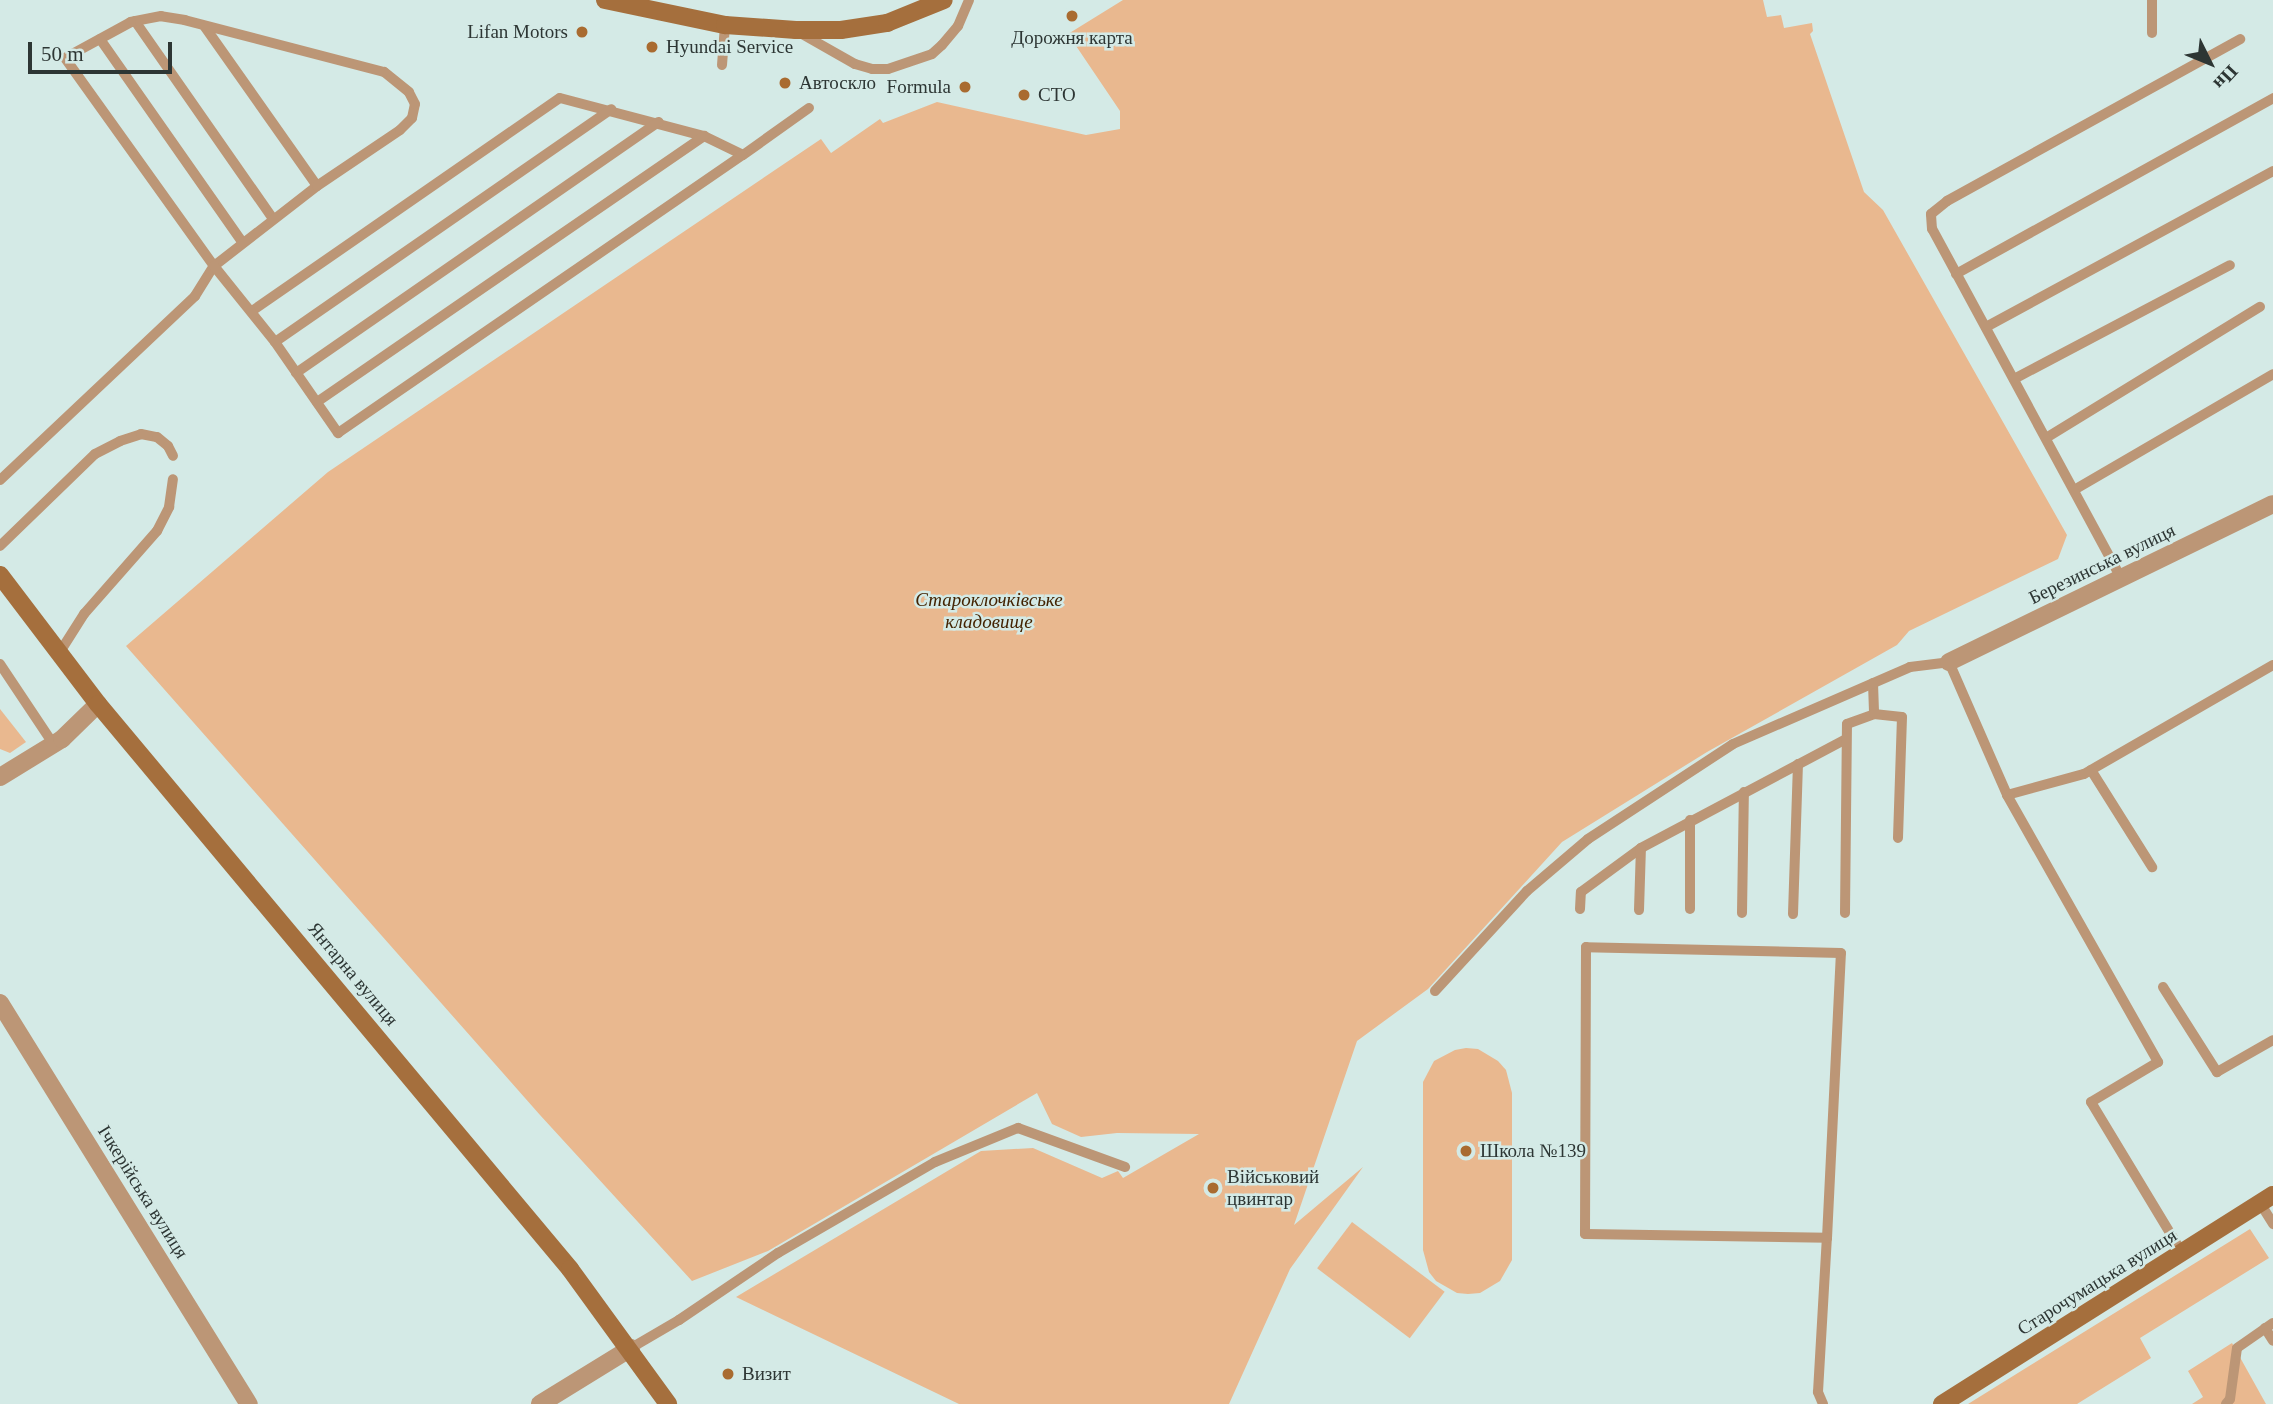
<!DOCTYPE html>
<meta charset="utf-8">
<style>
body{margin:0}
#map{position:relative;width:2273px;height:1404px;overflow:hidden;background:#d4eae6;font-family:"Times New Roman",serif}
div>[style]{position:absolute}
.green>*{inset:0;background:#e9b88f;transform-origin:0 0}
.lane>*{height:10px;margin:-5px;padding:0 5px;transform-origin:5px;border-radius:5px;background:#bc9676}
.street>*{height:18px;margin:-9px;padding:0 9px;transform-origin:9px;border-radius:9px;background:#bc9676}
.secondary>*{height:18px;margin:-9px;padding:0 9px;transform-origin:9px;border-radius:9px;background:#a56f3d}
.dots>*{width:19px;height:19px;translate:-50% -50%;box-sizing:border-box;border:4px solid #d4eae6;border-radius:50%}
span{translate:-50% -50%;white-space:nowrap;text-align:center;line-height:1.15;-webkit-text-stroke:5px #d4eae6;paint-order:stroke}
.poi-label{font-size:19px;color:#2d3634}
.right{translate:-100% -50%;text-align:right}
.left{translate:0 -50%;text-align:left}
.street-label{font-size:19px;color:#2d3634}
.park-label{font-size:19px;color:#432302;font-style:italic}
.north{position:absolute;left:2175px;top:28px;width:70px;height:70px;-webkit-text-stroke:5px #d4eae6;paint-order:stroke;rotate:133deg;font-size:19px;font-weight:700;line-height:28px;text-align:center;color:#2d3634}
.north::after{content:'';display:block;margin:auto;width:24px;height:32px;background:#2d3634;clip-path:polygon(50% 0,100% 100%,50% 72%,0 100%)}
.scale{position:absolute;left:28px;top:42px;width:144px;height:32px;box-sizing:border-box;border:4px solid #2d3634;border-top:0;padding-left:9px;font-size:21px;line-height:24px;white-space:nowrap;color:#2d3634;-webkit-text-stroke:5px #d4eae6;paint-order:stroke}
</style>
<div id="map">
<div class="green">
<i style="clip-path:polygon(1123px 0,1763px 0,1767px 17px,1781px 15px,1784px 28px,1812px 23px,1813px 31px,1810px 34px,1864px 192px,1883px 210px,2067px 535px,2058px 559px,1909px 631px,1897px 645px,1707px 752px,1562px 842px,1428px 989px,1357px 1041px,1294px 1225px,1363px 1167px,1290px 1269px,1229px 1404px,959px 1404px,736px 1297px,981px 1151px,1033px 1148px,1102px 1178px,1118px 1171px,1123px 1178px,1199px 1134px,1117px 1133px,1081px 1137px,1052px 1124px,1037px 1093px,768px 1251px,692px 1281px,540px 1115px,126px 646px,328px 472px,821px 139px,831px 153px,880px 119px,883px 123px,937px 102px,1086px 135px,1120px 129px,1120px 111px,1068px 34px)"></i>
<i style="clip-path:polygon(0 709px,26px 742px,10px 753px,0 749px)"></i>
<i style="clip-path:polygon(1466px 1048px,1478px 1049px,1498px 1061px,1506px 1070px,1512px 1093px,1512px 1260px,1500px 1281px,1480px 1293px,1468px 1294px,1457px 1293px,1436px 1281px,1429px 1272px,1423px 1250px,1423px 1082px,1434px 1061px,1455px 1050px)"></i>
<i style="left:1352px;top:1222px;width:116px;height:58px;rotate:37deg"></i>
<i style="clip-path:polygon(2250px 1229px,2269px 1258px,2140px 1338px,2151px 1358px,2077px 1404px,1968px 1404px)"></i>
<i style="clip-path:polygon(2232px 1343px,2266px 1404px,2192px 1404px,2203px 1397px,2188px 1371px)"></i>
</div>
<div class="lane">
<i style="left:2152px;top:0;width:33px;rotate:90deg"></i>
<i style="left:135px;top:21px;width:241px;rotate:55.1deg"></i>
<i style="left:205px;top:27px;width:194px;rotate:54.8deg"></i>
<i style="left:802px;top:34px;width:61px;rotate:29.5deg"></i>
<i style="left:855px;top:64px;width:18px;rotate:16deg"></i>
<i style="left:872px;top:69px;width:16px"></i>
<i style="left:888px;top:69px;width:46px;rotate:-18.8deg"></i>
<i style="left:932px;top:54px;width:13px;rotate:-42deg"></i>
<i style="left:942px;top:45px;width:25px;rotate:-50deg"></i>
<i style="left:958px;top:26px;width:28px;rotate:-67deg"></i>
<i style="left:100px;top:39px;width:248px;rotate:55deg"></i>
<i style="left:722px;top:65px;width:40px;rotate:-85.7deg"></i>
<i style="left:1956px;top:274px;width:363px;rotate:-29deg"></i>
<i style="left:252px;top:311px;width:374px;rotate:-34.7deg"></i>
<i style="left:560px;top:98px;width:149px;rotate:14.8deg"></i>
<i style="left:704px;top:136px;width:43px;rotate:26deg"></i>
<i style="left:743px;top:155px;width:81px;rotate:-35.5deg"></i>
<i style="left:1986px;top:327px;width:327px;rotate:-28.5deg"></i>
<i style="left:275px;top:342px;width:409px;rotate:-34.7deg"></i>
<i style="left:296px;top:373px;width:441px;rotate:-34.7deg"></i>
<i style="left:2014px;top:379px;width:244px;rotate:-27.8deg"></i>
<i style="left:317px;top:402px;width:470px;rotate:-34.5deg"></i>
<i style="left:2046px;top:438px;width:251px;rotate:-31.5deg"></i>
<i style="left:0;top:480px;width:268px;rotate:-43.3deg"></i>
<i style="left:195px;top:296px;width:36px;rotate:-58deg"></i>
<i style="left:214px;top:266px;width:130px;rotate:-37.8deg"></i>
<i style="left:317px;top:186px;width:100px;rotate:-34deg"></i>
<i style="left:400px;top:130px;width:17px;rotate:-45deg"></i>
<i style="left:412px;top:118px;width:14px;rotate:-78deg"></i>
<i style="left:415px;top:104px;width:13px;rotate:-117deg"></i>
<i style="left:409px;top:92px;width:32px;rotate:-141deg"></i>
<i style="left:384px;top:72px;width:206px;rotate:-165.4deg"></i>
<i style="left:185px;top:20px;width:24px;rotate:-171deg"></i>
<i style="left:161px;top:16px;width:31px;rotate:169deg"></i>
<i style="left:131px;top:22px;width:75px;rotate:151.4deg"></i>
<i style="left:65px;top:58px;width:256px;rotate:54.4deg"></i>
<i style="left:214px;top:266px;width:97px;rotate:51.2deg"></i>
<i style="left:275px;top:342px;width:111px;rotate:55.3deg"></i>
<i style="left:338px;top:433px;width:491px;rotate:-34.5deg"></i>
<i style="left:2074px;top:490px;width:230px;rotate:-30.2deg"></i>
<i style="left:0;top:546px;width:132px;rotate:-44.1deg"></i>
<i style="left:95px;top:454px;width:28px;rotate:-27deg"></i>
<i style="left:120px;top:441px;width:22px;rotate:-18deg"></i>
<i style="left:141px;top:434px;width:16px;rotate:11deg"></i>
<i style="left:157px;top:437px;width:14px;rotate:39deg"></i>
<i style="left:168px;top:446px;width:11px;rotate:63deg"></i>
<i style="left:2121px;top:578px;width:397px;rotate:-118.4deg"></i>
<i style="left:1932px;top:229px;width:15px;rotate:-94deg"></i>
<i style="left:1931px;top:214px;width:21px;rotate:-39deg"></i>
<i style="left:1947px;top:201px;width:335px;rotate:-28.9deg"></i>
<i style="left:58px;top:655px;width:49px;rotate:-57.6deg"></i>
<i style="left:84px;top:614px;width:111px;rotate:-48.7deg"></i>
<i style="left:157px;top:531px;width:27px;rotate:-63deg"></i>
<i style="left:169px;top:507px;width:28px;rotate:-82deg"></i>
<i style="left:0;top:664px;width:97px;rotate:56.3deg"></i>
<i style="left:1873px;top:683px;width:31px;rotate:88deg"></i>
<i style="left:2091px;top:770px;width:115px;rotate:57.8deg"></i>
<i style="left:2007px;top:795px;width:307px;rotate:60.5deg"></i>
<i style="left:2158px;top:1062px;width:78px;rotate:149.2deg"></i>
<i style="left:2091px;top:1102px;width:176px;rotate:58.9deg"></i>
<i style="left:1580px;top:909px;width:17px;rotate:-87deg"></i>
<i style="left:1581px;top:892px;width:74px;rotate:-36.3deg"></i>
<i style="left:1641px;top:848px;width:232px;rotate:-28deg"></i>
<i style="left:1690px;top:909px;width:89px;rotate:-90deg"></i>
<i style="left:1639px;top:910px;width:62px;rotate:-88.2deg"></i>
<i style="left:1742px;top:913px;width:121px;rotate:-89.1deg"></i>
<i style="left:1845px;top:913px;width:189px;rotate:-89.4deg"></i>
<i style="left:1847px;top:724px;width:29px;rotate:-20deg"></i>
<i style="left:1874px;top:714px;width:28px;rotate:6deg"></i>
<i style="left:1902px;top:717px;width:121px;rotate:91.9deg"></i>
<i style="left:1793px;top:914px;width:150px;rotate:-88.1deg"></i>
<i style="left:2163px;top:987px;width:101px;rotate:57.6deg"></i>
<i style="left:2217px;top:1072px;width:64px;rotate:-29.7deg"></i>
<i style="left:1435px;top:991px;width:136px;rotate:-47.4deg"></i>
<i style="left:1527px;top:891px;width:80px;rotate:-40.4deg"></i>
<i style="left:1588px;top:839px;width:173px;rotate:-33.2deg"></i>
<i style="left:1733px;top:744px;width:193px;rotate:-23.5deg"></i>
<i style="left:1910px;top:667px;width:39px;rotate:-7deg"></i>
<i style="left:1949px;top:662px;width:145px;rotate:66.4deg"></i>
<i style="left:2007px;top:795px;width:80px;rotate:-15.3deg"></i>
<i style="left:2084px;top:774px;width:218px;rotate:-30deg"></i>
<i style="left:2260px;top:1203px;width:25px;rotate:58deg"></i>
<i style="left:2265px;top:1328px;width:15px;rotate:58deg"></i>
<i style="left:631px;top:1348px;width:56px;rotate:-30.3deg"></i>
<i style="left:679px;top:1320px;width:120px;rotate:-34.1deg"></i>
<i style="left:778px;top:1253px;width:181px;rotate:-30.1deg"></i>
<i style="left:935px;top:1162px;width:90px;rotate:-22.3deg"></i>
<i style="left:1018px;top:1128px;width:114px;rotate:20deg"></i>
<i style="left:1823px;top:1404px;width:13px;rotate:-113deg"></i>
<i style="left:1818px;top:1392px;width:154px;rotate:-86.7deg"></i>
<i style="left:1827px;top:1238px;width:285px;rotate:-87.2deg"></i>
<i style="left:1841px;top:953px;width:255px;rotate:-178.7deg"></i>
<i style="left:1586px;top:947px;width:287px;rotate:90.2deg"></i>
<i style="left:1585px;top:1234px;width:242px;rotate:0.9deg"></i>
<i style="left:2226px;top:1404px;width:6px;rotate:-51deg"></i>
<i style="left:2230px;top:1399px;width:51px;rotate:-82.2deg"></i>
<i style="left:2237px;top:1348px;width:44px;rotate:-34.8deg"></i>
</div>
<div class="street">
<i style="left:1949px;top:662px;width:360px;rotate:-26deg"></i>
<i style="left:0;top:777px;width:73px;rotate:-31.5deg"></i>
<i style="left:62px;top:739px;width:50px;rotate:-44.2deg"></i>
<i style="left:0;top:1003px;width:472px;rotate:58.2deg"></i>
<i style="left:540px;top:1404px;width:107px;rotate:-31.6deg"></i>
</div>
<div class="secondary">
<i style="left:605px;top:0;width:123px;rotate:11.8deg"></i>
<i style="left:725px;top:25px;width:71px;rotate:4deg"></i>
<i style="left:796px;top:30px;width:45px"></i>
<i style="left:841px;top:30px;width:47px;rotate:-8.7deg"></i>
<i style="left:887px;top:23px;width:61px;rotate:-22deg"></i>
<i style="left:0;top:575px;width:162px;rotate:52.8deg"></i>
<i style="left:98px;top:704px;width:736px;rotate:50.12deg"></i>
<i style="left:570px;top:1269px;width:167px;rotate:54deg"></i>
<i style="left:1942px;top:1404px;width:391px;rotate:-32.3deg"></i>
</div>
<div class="dots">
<i style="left:1072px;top:16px;background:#a96b30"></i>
<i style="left:582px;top:32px;background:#a96b30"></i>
<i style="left:652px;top:47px;background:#a96b30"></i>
<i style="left:785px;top:83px;background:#a96b30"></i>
<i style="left:965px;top:87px;background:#a96b30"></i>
<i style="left:1024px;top:95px;background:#a96b30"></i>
<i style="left:1466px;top:1151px;background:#a96b30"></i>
<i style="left:1213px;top:1188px;background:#a96b30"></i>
<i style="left:728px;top:1374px;background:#a96b30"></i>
</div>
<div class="poi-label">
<span class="right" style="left:568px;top:32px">Lifan Motors</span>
<span style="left:1072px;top:38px">Дорожня карта</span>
<span class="left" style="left:666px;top:47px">Hyundai Service</span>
<span class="left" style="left:799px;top:83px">Автоскло</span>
<span class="right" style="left:951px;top:87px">Formula</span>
<span class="left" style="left:1038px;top:95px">СТО</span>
<span class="left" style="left:1480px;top:1151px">Школа №139</span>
<span class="left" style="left:1227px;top:1188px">Військовий<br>цвинтар</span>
<span class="left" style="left:742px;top:1374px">Визит</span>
</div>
<div class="street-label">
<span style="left:2102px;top:564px;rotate:-26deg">Березинська вулиця</span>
<span style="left:353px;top:974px;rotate:50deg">Янтарна вулиця</span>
<span style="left:143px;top:1192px;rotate:58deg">Ічкерійська вулиця</span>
<span style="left:2097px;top:1282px;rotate:-32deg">Старочумацька вулиця</span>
</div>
<div class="park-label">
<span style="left:989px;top:611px">Староклочківське<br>кладовище</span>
</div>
<div class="north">Пн</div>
<div class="scale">50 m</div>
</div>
